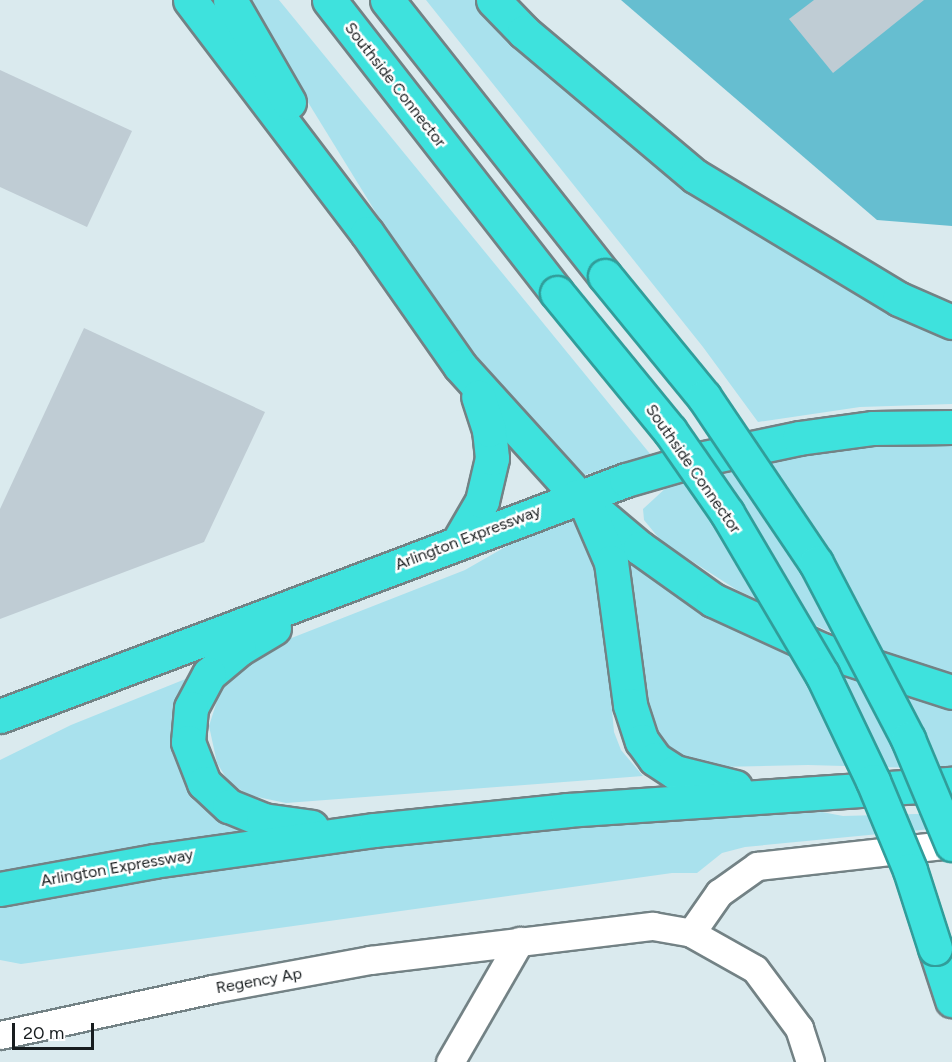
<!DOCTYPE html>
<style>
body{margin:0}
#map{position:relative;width:952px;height:1062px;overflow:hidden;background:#daeaee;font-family:Figtree,sans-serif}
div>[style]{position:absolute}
.green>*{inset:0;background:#a9e1ed}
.forest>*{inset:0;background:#66bed0}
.building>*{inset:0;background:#bfccd4}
.roads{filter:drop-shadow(2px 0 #738285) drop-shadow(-2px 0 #738285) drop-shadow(0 2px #738285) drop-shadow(0 -2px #738285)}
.street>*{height:27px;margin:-13.5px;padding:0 13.5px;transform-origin:13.5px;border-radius:13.5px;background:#fff}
.highway>*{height:33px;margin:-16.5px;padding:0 16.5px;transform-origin:16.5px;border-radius:16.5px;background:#3ee2dd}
.bridges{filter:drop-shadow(2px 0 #319d9a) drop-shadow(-2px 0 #319d9a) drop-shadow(0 2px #319d9a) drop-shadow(0 -2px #319d9a)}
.highway-bridge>*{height:33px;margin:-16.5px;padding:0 16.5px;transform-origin:16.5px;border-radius:16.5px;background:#3ee2dd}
span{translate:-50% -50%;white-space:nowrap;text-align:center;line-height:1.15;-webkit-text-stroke:5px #fff;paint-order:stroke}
.street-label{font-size:16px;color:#181d1f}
.scale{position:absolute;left:12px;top:1023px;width:82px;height:27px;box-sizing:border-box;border:3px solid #181d1f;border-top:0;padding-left:8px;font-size:18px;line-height:21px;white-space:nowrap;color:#181d1f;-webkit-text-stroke:4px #fff;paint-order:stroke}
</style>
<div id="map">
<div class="green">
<i style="clip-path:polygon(245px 0,279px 0,651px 455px,581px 476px,526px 419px,446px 317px,378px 216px)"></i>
<i style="clip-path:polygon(426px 0,476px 0,503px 27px,861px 292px,952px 341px,952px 404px,860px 407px,758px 422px,703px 347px)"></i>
<i style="clip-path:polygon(952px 442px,952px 680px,903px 665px,737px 590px,662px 542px,644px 520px,643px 509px,668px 486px,783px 457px,871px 444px)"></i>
<i style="clip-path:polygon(571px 515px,597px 544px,614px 732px,621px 750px,643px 776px,286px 803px,248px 795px,228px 781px,217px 763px,209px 726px,221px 688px,235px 674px,289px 639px,465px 570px,542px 526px)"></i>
<i style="clip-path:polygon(627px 558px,827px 668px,876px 688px,952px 706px,952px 769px,808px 765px,720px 767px,678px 762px,644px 723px)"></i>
<i style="clip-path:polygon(188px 678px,181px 698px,241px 827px,239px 832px,0 872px,0 760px,71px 725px)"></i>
<i style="clip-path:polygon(822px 812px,843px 816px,952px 813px,952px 827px,745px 847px,722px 853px,697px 873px,672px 873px,21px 964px,0 960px,0 908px,14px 904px,327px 852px,549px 827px)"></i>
</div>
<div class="forest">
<i style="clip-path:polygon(621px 0,952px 0,952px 226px,877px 220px)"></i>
</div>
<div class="building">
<i style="clip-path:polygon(814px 0,924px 0,833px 73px,789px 19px)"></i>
<i style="clip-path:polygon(0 70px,132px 131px,87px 227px,0 187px)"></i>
<i style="clip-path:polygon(84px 328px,265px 412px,204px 542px,0 619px,0 509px)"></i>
</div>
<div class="roads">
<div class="street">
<i style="left:691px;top:933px;width:49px;rotate:-55deg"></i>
<i style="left:719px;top:893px;width:47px;rotate:-35.4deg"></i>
<i style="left:757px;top:866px;width:196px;rotate:-6.4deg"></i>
<i style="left:0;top:1035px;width:217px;rotate:-12.2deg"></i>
<i style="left:212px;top:989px;width:161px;rotate:-10.4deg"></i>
<i style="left:370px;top:960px;width:285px;rotate:-6.9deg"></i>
<i style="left:653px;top:926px;width:39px;rotate:10deg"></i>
<i style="left:691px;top:933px;width:73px;rotate:29.4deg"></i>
<i style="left:755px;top:969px;width:74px;rotate:53.3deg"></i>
<i style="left:799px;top:1028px;width:36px;rotate:72deg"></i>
<i style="left:450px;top:1062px;width:140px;rotate:-60deg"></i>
</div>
<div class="highway">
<i style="left:190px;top:0;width:293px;rotate:52.8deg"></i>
<i style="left:367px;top:233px;width:162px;rotate:55deg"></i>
<i style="left:460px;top:366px;width:176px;rotate:47.8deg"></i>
<i style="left:578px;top:496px;width:81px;rotate:40deg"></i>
<i style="left:640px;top:548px;width:90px;rotate:35.5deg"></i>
<i style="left:713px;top:600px;width:120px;rotate:24.6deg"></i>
<i style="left:822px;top:650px;width:137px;rotate:17.9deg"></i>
<i style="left:230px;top:0;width:118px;rotate:60deg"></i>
<i style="left:329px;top:0;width:371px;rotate:52.1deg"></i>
<i style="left:387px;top:0;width:352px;rotate:51.7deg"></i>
<i style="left:493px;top:0;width:45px;rotate:45.9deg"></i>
<i style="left:524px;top:32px;width:224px;rotate:40.1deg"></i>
<i style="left:695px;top:176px;width:238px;rotate:31.1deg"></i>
<i style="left:899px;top:299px;width:58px;rotate:23.5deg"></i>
<i style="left:589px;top:511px;width:56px;rotate:66.7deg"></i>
<i style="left:611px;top:562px;width:144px;rotate:82.4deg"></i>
<i style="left:630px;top:705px;width:38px;rotate:72deg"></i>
<i style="left:642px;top:741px;width:22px;rotate:54deg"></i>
<i style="left:655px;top:759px;width:24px;rotate:33deg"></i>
<i style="left:675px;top:772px;width:62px;rotate:14deg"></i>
<i style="left:460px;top:539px;width:44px;rotate:-59.9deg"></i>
<i style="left:482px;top:501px;width:44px;rotate:-76.9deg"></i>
<i style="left:492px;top:458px;width:28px;rotate:-96deg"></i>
<i style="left:489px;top:430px;width:35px;rotate:-108deg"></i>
<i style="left:274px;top:628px;width:41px;rotate:149deg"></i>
<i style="left:239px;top:649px;width:39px;rotate:140deg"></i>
<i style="left:209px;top:674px;width:38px;rotate:118deg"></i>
<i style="left:191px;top:708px;width:34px;rotate:95deg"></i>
<i style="left:188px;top:742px;width:44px;rotate:68.7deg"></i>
<i style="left:204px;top:783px;width:34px;rotate:43deg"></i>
<i style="left:229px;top:806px;width:37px;rotate:22deg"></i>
<i style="left:263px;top:820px;width:49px;rotate:8.1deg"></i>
<i style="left:0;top:716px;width:669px;rotate:-20.66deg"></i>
<i style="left:626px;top:480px;width:72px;rotate:-16.2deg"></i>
<i style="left:695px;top:460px;width:106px;rotate:-11.9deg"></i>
<i style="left:799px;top:438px;width:75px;rotate:-7.7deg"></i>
<i style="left:873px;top:428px;width:79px;rotate:-0.7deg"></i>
<i style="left:0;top:889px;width:157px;rotate:-10.3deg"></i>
<i style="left:154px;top:861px;width:223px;rotate:-8deg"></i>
<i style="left:375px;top:830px;width:193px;rotate:-5.9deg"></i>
<i style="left:567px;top:810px;width:386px;rotate:-3.9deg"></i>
<i style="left:935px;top:948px;width:55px;rotate:71.9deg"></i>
</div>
</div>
<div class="bridges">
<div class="highway-bridge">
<i style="left:605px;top:276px;width:156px;rotate:50.7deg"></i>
<i style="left:704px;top:397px;width:200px;rotate:56deg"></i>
<i style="left:816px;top:563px;width:199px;rotate:62.4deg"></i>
<i style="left:908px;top:739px;width:114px;rotate:67.3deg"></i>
<i style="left:557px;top:293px;width:178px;rotate:50.7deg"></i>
<i style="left:670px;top:431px;width:100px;rotate:55.2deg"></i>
<i style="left:727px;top:513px;width:187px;rotate:59.5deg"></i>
<i style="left:822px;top:674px;width:119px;rotate:64.5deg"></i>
<i style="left:873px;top:781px;width:96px;rotate:67.4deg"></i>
<i style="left:910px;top:870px;width:82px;rotate:72.2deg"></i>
</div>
</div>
<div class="street-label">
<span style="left:395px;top:85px;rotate:52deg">Southside Connector</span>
<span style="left:693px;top:469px;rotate:55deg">Southside Connector</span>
<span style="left:468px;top:538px;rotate:-21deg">Arlington Expressway</span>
<span style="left:117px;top:868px;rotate:-10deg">Arlington Expressway</span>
<span style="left:259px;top:981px;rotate:-10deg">Regency Ap</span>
</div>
<div class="scale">20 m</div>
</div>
